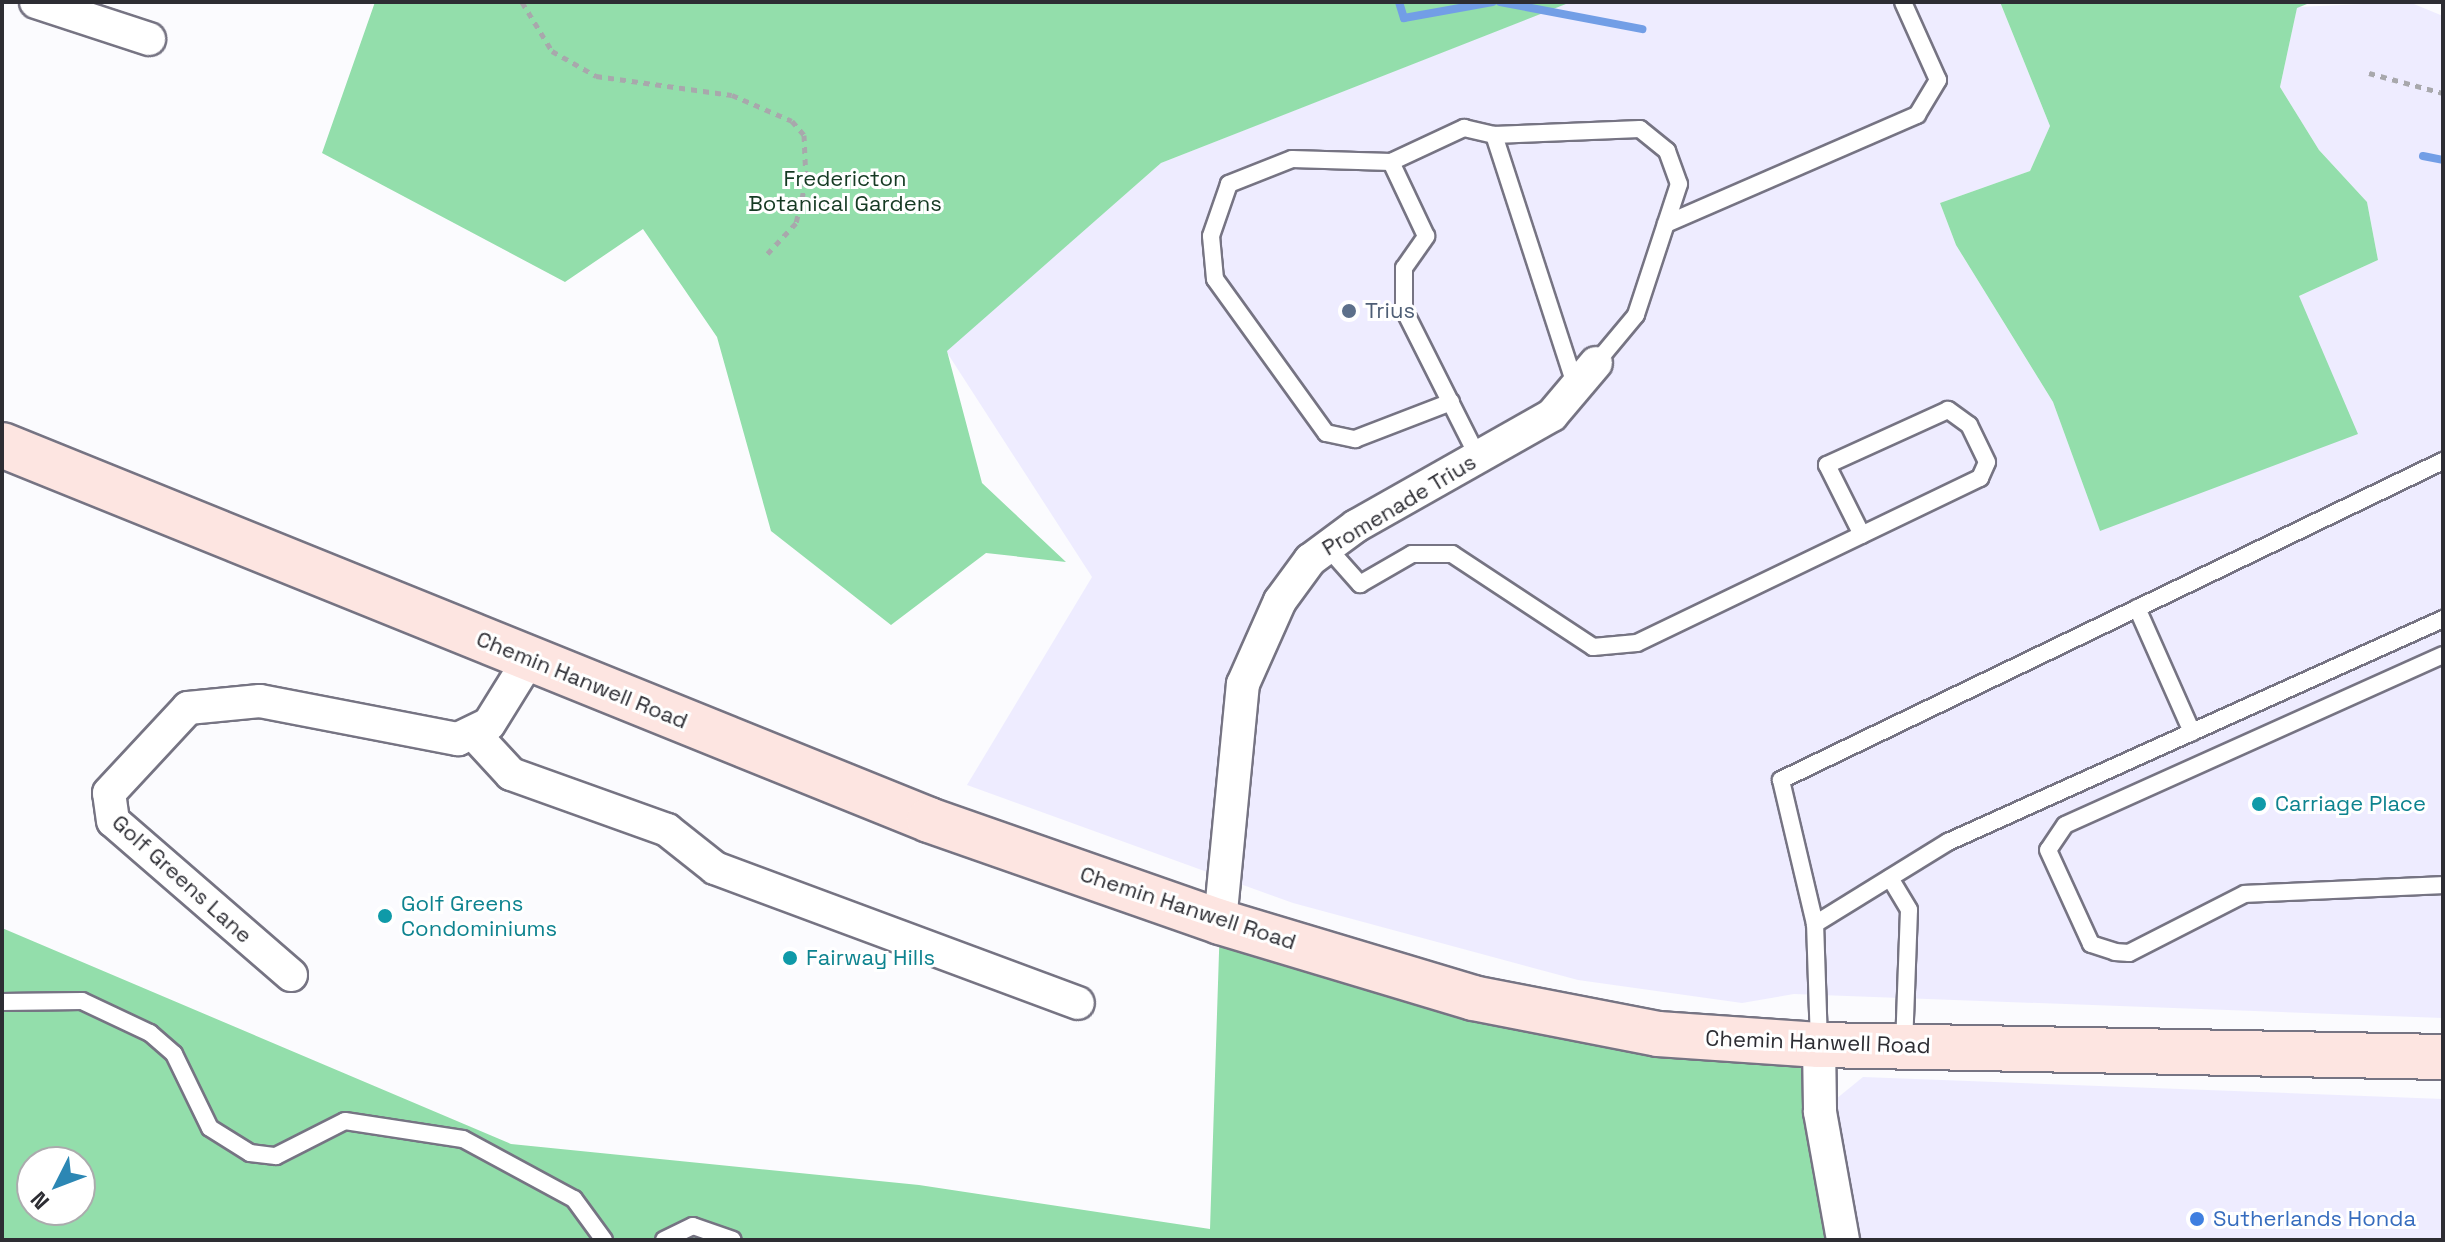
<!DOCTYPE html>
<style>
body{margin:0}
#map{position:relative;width:2445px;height:1242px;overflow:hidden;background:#fbfbfe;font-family:"Space Grotesk",sans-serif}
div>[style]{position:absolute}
.built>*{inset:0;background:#eeecff}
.green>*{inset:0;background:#93deab}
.stream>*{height:8px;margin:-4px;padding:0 4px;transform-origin:4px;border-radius:4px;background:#729ee6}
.path>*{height:5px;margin-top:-2.5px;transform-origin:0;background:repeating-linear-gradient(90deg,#a8a8ac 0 6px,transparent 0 12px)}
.roads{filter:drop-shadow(2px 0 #767483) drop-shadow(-2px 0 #767483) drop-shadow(0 2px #767483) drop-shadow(0 -2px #767483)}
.service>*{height:16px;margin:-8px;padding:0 8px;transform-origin:8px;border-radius:8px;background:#fff}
.minor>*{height:32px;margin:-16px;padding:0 16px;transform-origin:16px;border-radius:16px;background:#fff}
.secondary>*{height:44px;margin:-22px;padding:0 22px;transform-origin:22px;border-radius:22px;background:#fde5e1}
.dots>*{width:22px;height:22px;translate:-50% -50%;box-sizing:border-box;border:4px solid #fff;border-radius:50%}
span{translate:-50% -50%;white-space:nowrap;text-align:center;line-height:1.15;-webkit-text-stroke:6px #fff;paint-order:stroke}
.park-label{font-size:22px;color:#153a23}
.service-label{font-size:22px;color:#4e5e75}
.left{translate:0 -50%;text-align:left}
.street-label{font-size:22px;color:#2d2d33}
.culture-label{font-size:22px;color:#0d838f}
.shop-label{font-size:22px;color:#366cbe}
.frame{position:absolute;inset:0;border:4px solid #2d2d33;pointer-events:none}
.north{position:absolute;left:16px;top:1146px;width:80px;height:80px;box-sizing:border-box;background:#fff;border:2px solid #ababad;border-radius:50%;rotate:228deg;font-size:22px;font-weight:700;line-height:32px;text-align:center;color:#2d2d33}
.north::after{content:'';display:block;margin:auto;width:28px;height:36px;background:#2c87b4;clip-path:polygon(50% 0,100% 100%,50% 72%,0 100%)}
</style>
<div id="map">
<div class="built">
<i style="clip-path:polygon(1570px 2px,2000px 2px,2050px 126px,2030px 171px,1940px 203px,1956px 245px,2053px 402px,2100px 530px,2299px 296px,2378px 260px,2367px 202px,2319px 150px,2280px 87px,2297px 7px,2409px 2px,2443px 16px,2443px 1018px,1794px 994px,1742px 1003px,1578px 980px,1293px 903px,967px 785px,1092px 577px,946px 351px,1161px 163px)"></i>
<i style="clip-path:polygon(1863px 1077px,2443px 1099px,2443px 1240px,1843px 1240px,1820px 1112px)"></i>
</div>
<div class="green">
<i style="clip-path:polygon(375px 2px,1571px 2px,1161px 163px,947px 351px,982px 483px,1066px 562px,986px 553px,891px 625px,771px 531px,717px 337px,643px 229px,565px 282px,322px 153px)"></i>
<i style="clip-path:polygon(2000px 2px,2312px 2px,2297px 8px,2280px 87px,2319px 150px,2367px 202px,2378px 260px,2299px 296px,2358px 434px,2100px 531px,2053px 402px,1956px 245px,1940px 203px,2030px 171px,2050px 126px)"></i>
<i style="clip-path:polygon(evenodd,1220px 922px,1473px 998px,1819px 1045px,1843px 1240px,2px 1240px,2px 928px,511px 1144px,919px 1185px,1210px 1229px,1220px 922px,32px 1162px,80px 1162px,80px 1210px,32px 1210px,32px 1162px)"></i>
</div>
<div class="stream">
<i style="left:1399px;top:2px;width:17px;rotate:73deg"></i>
<i style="left:1404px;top:18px;width:90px;rotate:-10.2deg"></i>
<i style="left:1500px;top:2px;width:145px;rotate:10.8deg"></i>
<i style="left:2423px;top:156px;width:20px;rotate:11deg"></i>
</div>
<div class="path">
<i style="left:522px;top:2px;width:57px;rotate:58.5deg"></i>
<i style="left:552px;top:51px;width:51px;rotate:29.6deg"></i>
<i style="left:596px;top:76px;width:137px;rotate:8deg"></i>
<i style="left:732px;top:95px;width:65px;rotate:23.4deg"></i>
<i style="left:792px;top:121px;width:18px;rotate:49deg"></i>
<i style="left:804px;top:135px;width:46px;rotate:87.5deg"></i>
<i style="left:806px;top:181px;width:43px;rotate:103.4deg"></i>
<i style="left:796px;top:223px;width:42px;rotate:133.1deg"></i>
<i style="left:2369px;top:73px;width:77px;rotate:15.1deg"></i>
</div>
<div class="roads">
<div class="service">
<i style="left:1494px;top:135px;width:265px;rotate:72deg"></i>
<i style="left:1391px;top:162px;width:99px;rotate:-178.3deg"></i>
<i style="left:1292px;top:159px;width:68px;rotate:158.4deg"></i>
<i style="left:1229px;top:184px;width:55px;rotate:109.1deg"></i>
<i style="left:1211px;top:236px;width:43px;rotate:84.7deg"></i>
<i style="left:1215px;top:279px;width:190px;rotate:54.2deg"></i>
<i style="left:1326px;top:433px;width:30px;rotate:12deg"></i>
<i style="left:1355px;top:439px;width:103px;rotate:-21.1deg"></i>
<i style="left:1666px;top:224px;width:274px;rotate:-23.5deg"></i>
<i style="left:1917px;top:115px;width:41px;rotate:-59deg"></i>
<i style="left:1938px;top:80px;width:85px;rotate:-114.2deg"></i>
<i style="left:1478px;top:457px;width:165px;rotate:-116.7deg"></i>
<i style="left:1404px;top:310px;width:42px;rotate:-90deg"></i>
<i style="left:1404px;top:268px;width:39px;rotate:-55deg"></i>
<i style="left:1426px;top:236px;width:82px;rotate:-115.3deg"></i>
<i style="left:1391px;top:162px;width:81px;rotate:-25deg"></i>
<i style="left:1464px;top:128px;width:31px;rotate:13deg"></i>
<i style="left:1494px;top:135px;width:146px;rotate:-2.4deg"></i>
<i style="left:1640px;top:129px;width:35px;rotate:39deg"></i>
<i style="left:1667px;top:151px;width:35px;rotate:70deg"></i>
<i style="left:1679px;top:184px;width:138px;rotate:108.2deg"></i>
<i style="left:1636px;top:315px;width:62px;rotate:129.8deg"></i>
<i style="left:1327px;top:547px;width:50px;rotate:48.3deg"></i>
<i style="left:1360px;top:584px;width:60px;rotate:-30deg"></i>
<i style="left:1412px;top:554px;width:40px"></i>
<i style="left:1452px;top:554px;width:169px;rotate:33.4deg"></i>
<i style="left:1593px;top:647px;width:44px;rotate:-5.2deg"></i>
<i style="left:1637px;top:643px;width:381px;rotate:-25.7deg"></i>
<i style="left:1980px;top:478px;width:17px;rotate:-66deg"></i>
<i style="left:1987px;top:462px;width:41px;rotate:-115.9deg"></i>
<i style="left:1969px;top:425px;width:26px;rotate:-144deg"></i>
<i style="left:1948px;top:410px;width:133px;rotate:155.6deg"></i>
<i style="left:1827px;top:465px;width:78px;rotate:63.4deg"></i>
<i style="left:2137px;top:608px;width:136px;rotate:66.1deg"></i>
<i style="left:2443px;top:655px;width:414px;rotate:155.8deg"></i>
<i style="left:2065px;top:825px;width:30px;rotate:124deg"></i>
<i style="left:2048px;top:850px;width:103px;rotate:65.4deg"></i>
<i style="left:2091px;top:944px;width:25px;rotate:18deg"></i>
<i style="left:2115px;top:952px;width:14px;rotate:4deg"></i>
<i style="left:2129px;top:953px;width:130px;rotate:-27deg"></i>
<i style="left:2245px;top:894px;width:198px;rotate:-2.6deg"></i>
<i style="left:1890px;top:878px;width:37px;rotate:59deg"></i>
<i style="left:1909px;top:910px;width:135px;rotate:92.1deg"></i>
<i style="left:1815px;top:924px;width:148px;rotate:-103.3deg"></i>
<i style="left:1781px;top:780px;width:735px;rotate:-25.73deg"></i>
<i style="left:2px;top:1002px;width:80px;rotate:-0.7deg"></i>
<i style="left:82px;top:1001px;width:75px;rotate:25.2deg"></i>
<i style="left:150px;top:1033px;width:32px;rotate:41deg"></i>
<i style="left:174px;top:1054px;width:82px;rotate:64.1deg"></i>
<i style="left:210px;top:1128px;width:47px;rotate:32deg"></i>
<i style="left:250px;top:1153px;width:26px;rotate:7deg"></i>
<i style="left:276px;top:1156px;width:77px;rotate:-26.9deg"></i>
<i style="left:345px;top:1121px;width:119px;rotate:8.7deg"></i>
<i style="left:463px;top:1139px;width:126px;rotate:28.4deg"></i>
<i style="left:574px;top:1199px;width:51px;rotate:53.8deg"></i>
<i style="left:1819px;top:1043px;width:119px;rotate:-91.9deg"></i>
<i style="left:1815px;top:924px;width:156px;rotate:-31.7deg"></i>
<i style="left:1948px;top:842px;width:543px;rotate:-24.25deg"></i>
<i style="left:664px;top:1240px;width:32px;rotate:-26deg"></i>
<i style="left:693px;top:1226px;width:42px;rotate:19.3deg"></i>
</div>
<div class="minor">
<i style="left:36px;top:2px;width:119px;rotate:18.1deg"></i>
<i style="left:475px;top:735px;width:53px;rotate:47.3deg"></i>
<i style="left:511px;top:774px;width:166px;rotate:19.7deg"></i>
<i style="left:667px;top:830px;width:61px;rotate:38.4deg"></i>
<i style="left:715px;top:868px;width:387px;rotate:20.4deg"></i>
<i style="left:1220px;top:922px;width:239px;rotate:-84.5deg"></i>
<i style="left:1243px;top:684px;width:91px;rotate:-66deg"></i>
<i style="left:1280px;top:601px;width:51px;rotate:-53.8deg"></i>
<i style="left:1310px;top:560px;width:57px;rotate:-36.5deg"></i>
<i style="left:1356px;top:526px;width:225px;rotate:-29.5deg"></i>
<i style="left:1552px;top:415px;width:68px;rotate:-49.8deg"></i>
<i style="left:291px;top:975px;width:235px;rotate:-139.1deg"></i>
<i style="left:113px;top:821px;width:28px;rotate:-98deg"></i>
<i style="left:109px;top:793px;width:116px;rotate:-47.1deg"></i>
<i style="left:188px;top:708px;width:72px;rotate:-5.6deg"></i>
<i style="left:260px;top:701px;width:202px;rotate:10.9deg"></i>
<i style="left:458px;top:739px;width:34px;rotate:-26deg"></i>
<i style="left:489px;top:724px;width:78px;rotate:-58.2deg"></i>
<i style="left:1819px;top:1045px;width:67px;rotate:89.1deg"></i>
<i style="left:1820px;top:1112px;width:130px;rotate:79.8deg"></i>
</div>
<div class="secondary">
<i style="left:2px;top:445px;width:1000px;rotate:22.02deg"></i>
<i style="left:929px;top:820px;width:308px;rotate:19.3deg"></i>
<i style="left:1220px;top:922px;width:264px;rotate:16.7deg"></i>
<i style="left:1473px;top:998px;width:188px;rotate:11deg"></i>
<i style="left:1658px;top:1034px;width:161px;rotate:3.9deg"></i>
<i style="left:1819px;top:1045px;width:624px;rotate:1.1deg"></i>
</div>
</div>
<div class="dots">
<i style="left:1349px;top:311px;background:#5c6f8a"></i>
<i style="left:2259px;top:804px;background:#0f9aa8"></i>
<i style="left:385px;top:916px;background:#0f9aa8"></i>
<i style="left:790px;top:958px;background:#0f9aa8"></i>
<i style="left:2197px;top:1219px;background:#3f7fe0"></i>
</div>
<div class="park-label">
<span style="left:845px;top:191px">Fredericton<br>Botanical Gardens</span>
</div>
<div class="service-label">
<span class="left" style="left:1365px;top:311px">Trius</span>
</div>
<div class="street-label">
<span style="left:1399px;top:505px;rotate:-31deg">Promenade Trius</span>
<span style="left:582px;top:680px;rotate:22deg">Chemin Hanwell Road</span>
<span style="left:182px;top:879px;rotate:42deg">Golf Greens Lane</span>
<span style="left:1188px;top:908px;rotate:18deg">Chemin Hanwell Road</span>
<span style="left:1818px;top:1042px;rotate:2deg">Chemin Hanwell Road</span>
</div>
<div class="culture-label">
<span class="left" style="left:2275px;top:804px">Carriage Place</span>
<span class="left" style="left:401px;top:916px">Golf Greens<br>Condominiums</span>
<span class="left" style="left:806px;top:958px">Fairway Hills</span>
</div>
<div class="shop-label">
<span class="left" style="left:2213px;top:1219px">Sutherlands Honda</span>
</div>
<div class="frame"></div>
<div class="north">N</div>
</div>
